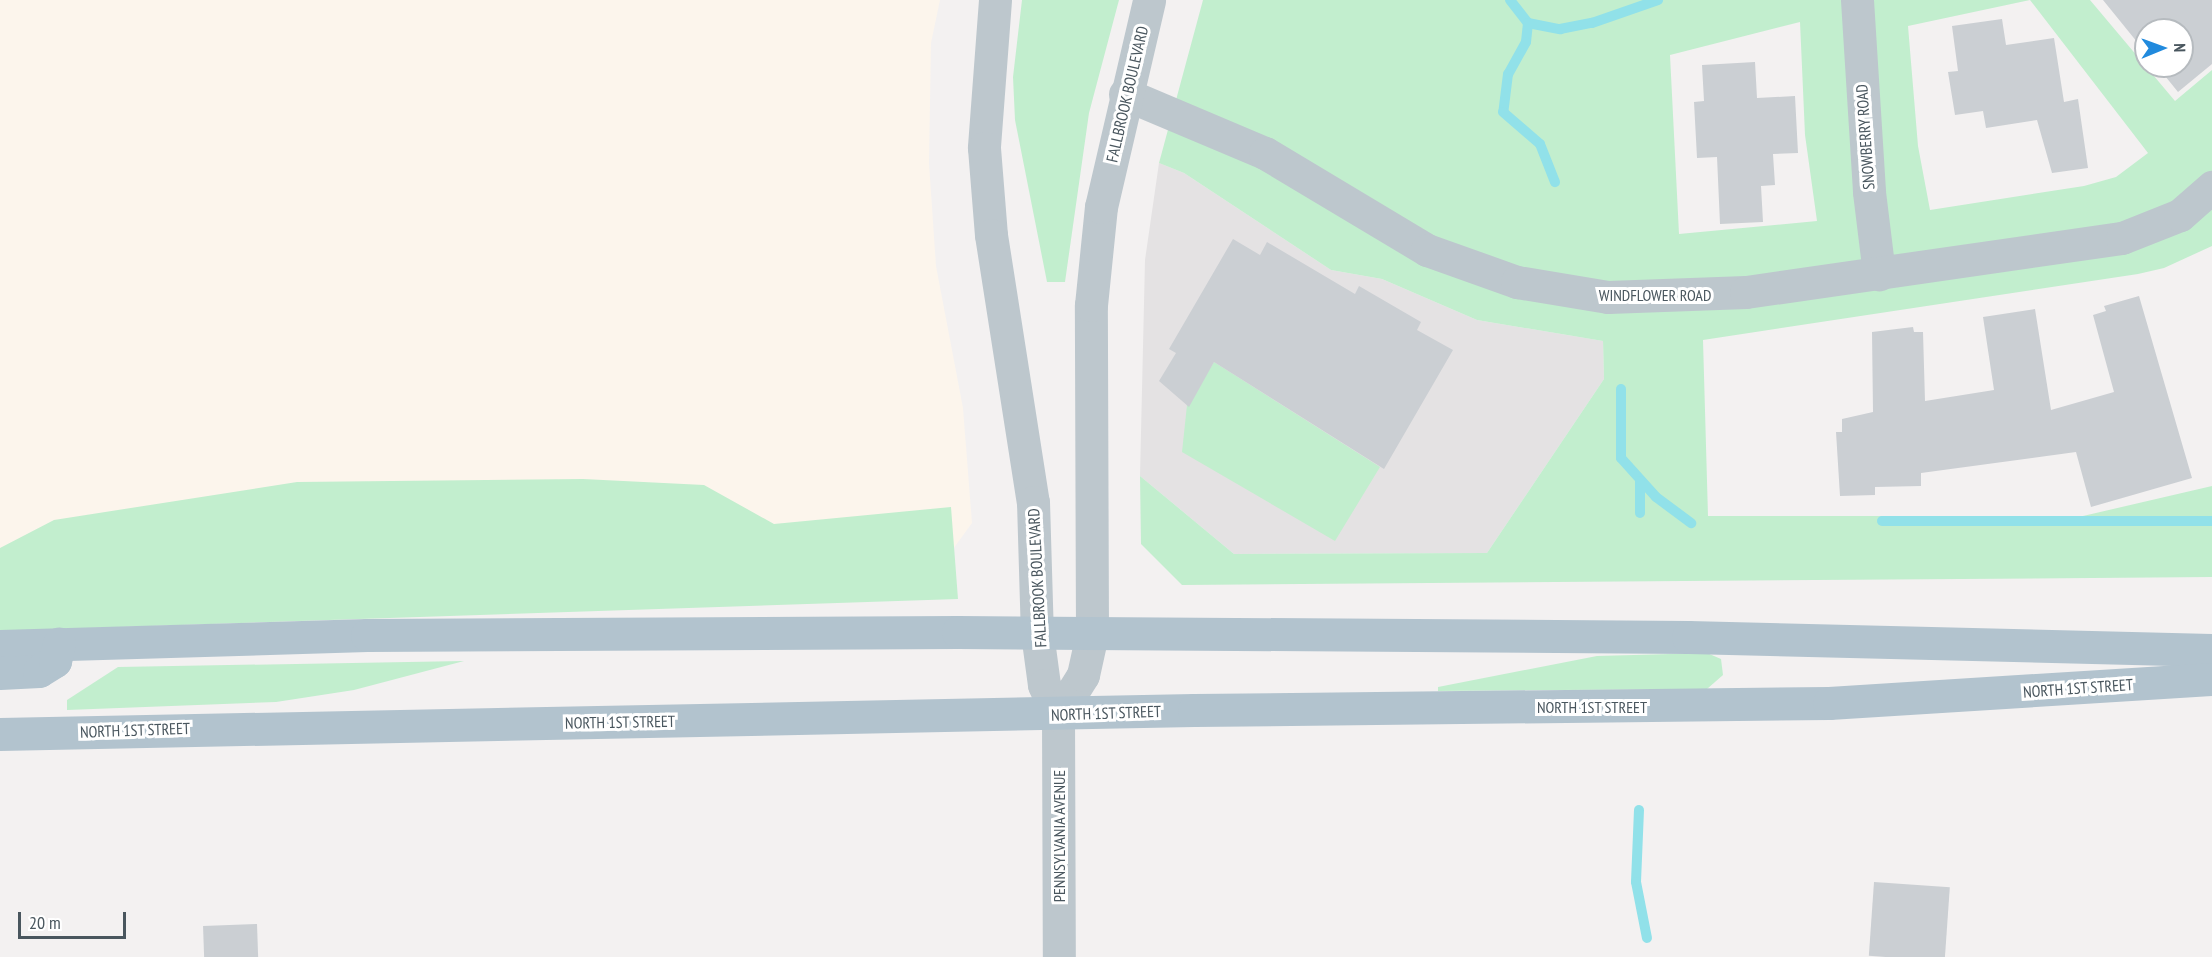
<!DOCTYPE html>
<style>
body{margin:0}
#map{position:relative;width:2212px;height:957px;overflow:hidden;background:#f3f1f1;font-family:"PT Sans Narrow",sans-serif}
div>[style]{position:absolute}
.commercial>*{inset:0;background:#fcf5ec}
.education>*{inset:0;background:#e4e2e3}
.green>*{inset:0;background:#c2eece}
.stream>*{height:10px;margin:-5px;padding:0 5px;transform-origin:5px;border-radius:5px;background:#91e1e9}
.building>*{inset:0;background:#cbcfd3;transform-origin:0 0}
.minor>*{height:33px;margin:-16.5px;padding:0 16.5px;transform-origin:16.5px;border-radius:16.5px;background:#bdc7cd}
.major>*{height:33px;margin:-16.5px;padding:0 16.5px;transform-origin:16.5px;border-radius:16.5px;background:#b2c3ce}
span{translate:-50% -50%;white-space:nowrap;text-align:center;line-height:1.15;-webkit-text-stroke:6px #fff;paint-order:stroke}
.street-label{font-size:16px;color:#49565e}
.north{position:absolute;left:2134px;top:18px;width:60px;height:60px;box-sizing:border-box;background:#fff;border:2px solid #b6bbbf;border-radius:50%;rotate:89deg;font-size:16px;font-weight:700;line-height:24px;text-align:center;color:#49565e}
.north::after{content:'';display:block;margin:auto;width:21px;height:27px;background:#218add;clip-path:polygon(50% 0,100% 100%,50% 72%,0 100%)}
.scale{position:absolute;left:18px;top:912px;width:108px;height:27px;box-sizing:border-box;border:3px solid #49565e;border-top:0;padding-left:8px;font-size:18px;line-height:21px;white-space:nowrap;color:#49565e;-webkit-text-stroke:4px #fff;paint-order:stroke}
</style>
<div id="map">
<div class="commercial">
<i style="clip-path:polygon(0 0,940px 0,931px 43px,929px 163px,936px 266px,963px 408px,972px 523px,921px 593px,0 599px)"></i>
</div>
<div class="education">
<i style="clip-path:polygon(1159px 163px,1184px 173px,1331px 270px,1382px 279px,1477px 320px,1603px 341px,1604px 379px,1487px 553px,1234px 554px,1140px 476px,1145px 260px)"></i>
</div>
<div class="green">
<i style="clip-path:polygon(1022px 0,1119px 0,1089px 113px,1065px 282px,1047px 282px,1015px 120px,1013px 77px)"></i>
<i style="clip-path:polygon(evenodd,1203px 0,2090px 0,2175px 101px,2212px 70px,2212px 246px,2164px 268px,2138px 274px,1703px 340px,1708px 516px,2083px 516px,2212px 486px,2212px 577px,1182px 585px,1141px 544px,1140px 476px,1234px 554px,1487px 553px,1604px 379px,1603px 341px,1477px 320px,1382px 279px,1331px 270px,1184px 173px,1159px 163px,1203px 0,2030px 0,2148px 153px,2116px 177px,2084px 186px,1930px 210px,1918px 146px,1908px 26px,2030px 0,1203px 0,1800px 22px,1805px 135px,1817px 221px,1679px 234px,1670px 55px,1800px 22px)"></i>
<i style="clip-path:polygon(1214px 362px,1380px 467px,1335px 541px,1182px 452px,1187px 405px)"></i>
<i style="clip-path:polygon(583px 479px,704px 485px,774px 524px,951px 507px,958px 599px,0 631px,0 548px,54px 520px,297px 482px)"></i>
<i style="clip-path:polygon(1707px 653px,1721px 659px,1723px 675px,1707px 689px,1438px 691px,1438px 687px,1597px 656px)"></i>
<i style="clip-path:polygon(464px 661px,354px 690px,276px 702px,67px 710px,67px 700px,118px 667px)"></i>
</div>
<div class="stream">
<i style="left:1510px;top:0;width:29px;rotate:52deg"></i>
<i style="left:1528px;top:23px;width:19px;rotate:96deg"></i>
<i style="left:1526px;top:42px;width:37px;rotate:119deg"></i>
<i style="left:1508px;top:74px;width:38px;rotate:97deg"></i>
<i style="left:1503px;top:112px;width:49px;rotate:40.9deg"></i>
<i style="left:1540px;top:144px;width:41px;rotate:68.5deg"></i>
<i style="left:1528px;top:23px;width:33px;rotate:11deg"></i>
<i style="left:1560px;top:29px;width:33px;rotate:-11deg"></i>
<i style="left:1592px;top:23px;width:70px;rotate:-19.2deg"></i>
<i style="left:1621px;top:389px;width:69px;rotate:90deg"></i>
<i style="left:1621px;top:458px;width:52px;rotate:48.1deg"></i>
<i style="left:1656px;top:497px;width:44px;rotate:36.6deg"></i>
<i style="left:1640px;top:513px;width:32px;rotate:-90deg"></i>
<i style="left:1882px;top:521px;width:330px"></i>
<i style="left:1639px;top:810px;width:72px;rotate:92.4deg"></i>
<i style="left:1636px;top:882px;width:57px;rotate:78.9deg"></i>
</div>
<div class="building">
<i style="clip-path:polygon(2103px 0,2212px 0,2212px 64px,2178px 92px,2157px 66px,2182px 66px,2182px 30px,2146px 30px,2146px 53px)"></i>
<i style="clip-path:polygon(2002px 19px,2006px 45px,2054px 38px,2064px 102px,2078px 99px,2088px 168px,2052px 173px,2037px 120px,1986px 128px,1983px 111px,1955px 115px,1948px 72px,1958px 71px,1952px 26px)"></i>
<i style="clip-path:polygon(1755px 62px,1757px 98px,1795px 96px,1798px 153px,1773px 154px,1775px 185px,1761px 186px,1763px 222px,1720px 224px,1717px 157px,1697px 158px,1694px 102px,1704px 101px,1702px 65px)"></i>
<i style="clip-path:polygon(1233px 239px,1260px 255px,1267px 242px,1355px 294px,1359px 286px,1421px 322px,1417px 330px,1453px 350px,1384px 469px,1214px 362px,1189px 407px,1159px 381px,1176px 353px,1169px 349px)"></i>
<i style="clip-path:polygon(2139px 296px,2192px 478px,2091px 507px,2076px 452px,1921px 473px,1921px 486px,1875px 487px,1875px 495px,1840px 496px,1836px 432px,1842px 432px,1842px 419px,1873px 412px,1872px 332px,1913px 327px,1914px 332px,1923px 332px,1925px 401px,1994px 390px,1983px 317px,2035px 309px,2051px 410px,2114px 392px,2093px 315px,2106px 311px,2104px 306px)"></i>
<i style="left:1874px;top:882px;width:76px;height:74px;rotate:4deg"></i>
<i style="left:257px;top:924px;width:33px;height:54px;rotate:88deg"></i>
</div>
<div class="minor">
<i style="left:995px;top:0;width:148px;rotate:94.3deg"></i>
<i style="left:984px;top:148px;width:87px;rotate:85.4deg"></i>
<i style="left:991px;top:235px;width:270px;rotate:81.1deg"></i>
<i style="left:1033px;top:502px;width:131px;rotate:88.3deg"></i>
<i style="left:1037px;top:633px;width:52px;rotate:82.3deg"></i>
<i style="left:1044px;top:685px;width:33px;rotate:65deg"></i>
<i style="left:1058px;top:715px;width:242px;rotate:89.8deg"></i>
<i style="left:1857px;top:0;width:192px;rotate:86.4deg"></i>
<i style="left:1869px;top:192px;width:83px;rotate:83deg"></i>
<i style="left:1125px;top:94px;width:152px;rotate:22.9deg"></i>
<i style="left:1265px;top:153px;width:189px;rotate:30.9deg"></i>
<i style="left:1427px;top:250px;width:96px;rotate:19.6deg"></i>
<i style="left:1517px;top:282px;width:92px;rotate:9.4deg"></i>
<i style="left:1608px;top:297px;width:138px;rotate:-2.1deg"></i>
<i style="left:1746px;top:292px;width:380px;rotate:-8.2deg"></i>
<i style="left:2122px;top:238px;width:62px;rotate:-21.6deg"></i>
<i style="left:2180px;top:215px;width:43px;rotate:-41.2deg"></i>
<i style="left:1058px;top:715px;width:47px;rotate:-58deg"></i>
<i style="left:1083px;top:675px;width:42px;rotate:-77.6deg"></i>
<i style="left:1092px;top:634px;width:329px;rotate:-90.2deg"></i>
<i style="left:1091px;top:305px;width:99px;rotate:-84.2deg"></i>
<i style="left:1101px;top:207px;width:212px;rotate:-76.9deg"></i>
</div>
<div class="major">
<i style="left:0;top:646px;width:367px;rotate:-1.7deg"></i>
<i style="left:367px;top:635px;width:591px;rotate:-0.29deg"></i>
<i style="left:958px;top:632px;width:730px;rotate:0.39deg"></i>
<i style="left:1688px;top:637px;width:524px;rotate:1.42deg"></i>
<i style="left:0;top:673px;width:39px;rotate:-3deg"></i>
<i style="left:39px;top:671px;width:19px;rotate:-32deg"></i>
<i style="left:55px;top:661px;width:18px;rotate:-77deg"></i>
<i style="left:0;top:734px;width:1194px;rotate:-1.15deg"></i>
<i style="left:1194px;top:710px;width:635px;rotate:-0.63deg"></i>
<i style="left:1829px;top:703px;width:384px;rotate:-3.6deg"></i>
</div>
<div class="street-label">
<span style="left:1127px;top:94px;rotate:-77deg">FALLBROOK BOULEVARD</span>
<span style="left:1865px;top:137px;rotate:-94deg">SNOWBERRY ROAD</span>
<span style="left:1655px;top:295px">WINDFLOWER ROAD</span>
<span style="left:1037px;top:578px;rotate:-93deg">FALLBROOK BOULEVARD</span>
<span style="left:2078px;top:688px;rotate:-4deg">NORTH 1ST STREET</span>
<span style="left:1592px;top:707px">NORTH 1ST STREET</span>
<span style="left:1106px;top:713px;rotate:-2deg">NORTH 1ST STREET</span>
<span style="left:620px;top:722px;rotate:-1deg">NORTH 1ST STREET</span>
<span style="left:135px;top:730px;rotate:-2deg">NORTH 1ST STREET</span>
<span style="left:1059px;top:836px;rotate:-90deg">PENNSYLVANIA AVENUE</span>
</div>
<div class="north">N</div>
<div class="scale">20 m</div>
</div>
